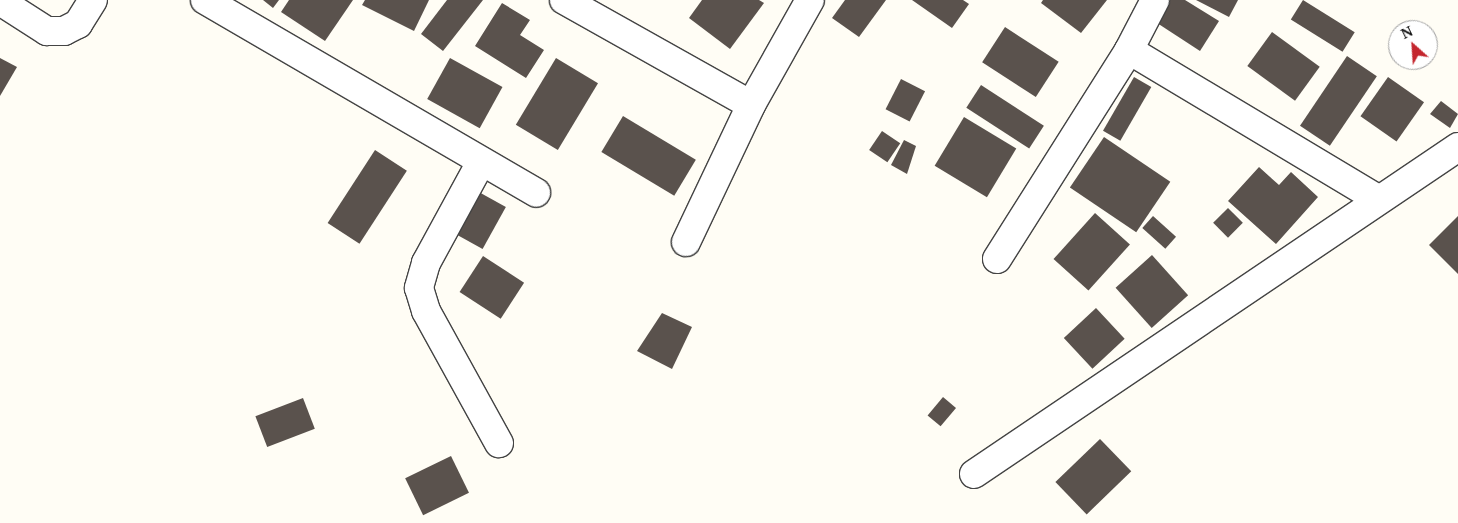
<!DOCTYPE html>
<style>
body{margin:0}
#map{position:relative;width:1458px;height:523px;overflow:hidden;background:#fffdf5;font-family:"Noto Serif",serif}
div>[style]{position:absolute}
.building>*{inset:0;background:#5a524d;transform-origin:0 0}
.roads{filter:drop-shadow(1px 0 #444) drop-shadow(-1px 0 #444) drop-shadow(0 1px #444) drop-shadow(0 -1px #444)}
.minor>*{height:28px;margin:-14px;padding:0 14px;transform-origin:14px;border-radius:14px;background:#fff}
span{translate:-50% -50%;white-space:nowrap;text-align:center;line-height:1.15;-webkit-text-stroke:5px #fff;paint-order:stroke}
.north{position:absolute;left:1388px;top:20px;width:50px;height:50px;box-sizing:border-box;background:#fff;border:1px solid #a0a0a0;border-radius:50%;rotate:334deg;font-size:14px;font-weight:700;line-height:20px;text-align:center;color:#111}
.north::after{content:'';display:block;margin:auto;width:18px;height:22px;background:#c4262e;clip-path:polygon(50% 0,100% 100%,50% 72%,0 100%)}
</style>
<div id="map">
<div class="building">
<i style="clip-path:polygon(263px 0,279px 0,273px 8px)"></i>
<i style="clip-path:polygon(289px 0,353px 0,325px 41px,281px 12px)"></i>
<i style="clip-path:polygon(365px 0,429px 0,414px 31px,362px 5px)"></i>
<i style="clip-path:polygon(447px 0,483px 0,443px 51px,421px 34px)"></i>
<i style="clip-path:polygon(702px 0,759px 0,764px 3px,730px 49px,689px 18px)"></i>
<i style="clip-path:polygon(845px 0,886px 0,859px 37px,832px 18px)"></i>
<i style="clip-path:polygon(912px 0,963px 0,969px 4px,952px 28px)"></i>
<i style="clip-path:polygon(1043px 0,1107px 0,1081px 33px,1041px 3px)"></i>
<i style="clip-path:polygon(1167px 0,1185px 0,1219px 21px,1200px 51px,1154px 21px)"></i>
<i style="clip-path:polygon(1196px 0,1238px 0,1229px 17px)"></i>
<i style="left:1303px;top:0;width:61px;height:23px;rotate:32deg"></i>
<i style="clip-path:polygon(502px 3px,530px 20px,520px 35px,544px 50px,526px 78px,475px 46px)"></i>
<i style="left:1005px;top:27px;width:64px;height:42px;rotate:33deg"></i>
<i style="left:1272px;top:32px;width:59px;height:42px;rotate:36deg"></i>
<i style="left:1347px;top:56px;width:36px;height:84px;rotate:34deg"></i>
<i style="clip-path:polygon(0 58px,17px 67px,0 96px)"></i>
<i style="left:450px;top:58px;width:60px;height:47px;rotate:29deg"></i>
<i style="left:556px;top:58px;width:49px;height:78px;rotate:31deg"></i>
<i style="left:1134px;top:77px;width:20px;height:62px;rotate:30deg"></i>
<i style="left:1388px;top:77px;width:44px;height:48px;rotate:35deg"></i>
<i style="left:901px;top:79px;width:27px;height:34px;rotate:27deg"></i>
<i style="left:981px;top:85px;width:75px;height:27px;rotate:33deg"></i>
<i style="clip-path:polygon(1441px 101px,1458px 114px,1450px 128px,1430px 114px)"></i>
<i style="left:623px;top:116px;width:85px;height:42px;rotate:31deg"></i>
<i style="left:964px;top:117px;width:61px;height:57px;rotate:31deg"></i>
<i style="left:882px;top:131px;width:22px;height:23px;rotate:34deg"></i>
<i style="left:1104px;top:137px;width:80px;height:61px;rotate:34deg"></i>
<i style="clip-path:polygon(904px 140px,916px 146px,907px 174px,891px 165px)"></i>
<i style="left:375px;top:150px;width:38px;height:87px;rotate:33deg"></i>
<i style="clip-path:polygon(1259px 167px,1279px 185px,1291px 172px,1318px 197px,1276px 244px,1228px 201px)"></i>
<i style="left:477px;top:191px;width:33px;height:48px;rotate:29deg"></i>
<i style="left:1228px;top:208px;width:21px;height:21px;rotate:45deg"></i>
<i style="left:1095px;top:213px;width:47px;height:62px;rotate:42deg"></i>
<i style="left:1153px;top:216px;width:31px;height:16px;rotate:42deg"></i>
<i style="clip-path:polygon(1458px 216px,1458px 274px,1429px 245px)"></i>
<i style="left:1152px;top:255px;width:54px;height:49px;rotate:48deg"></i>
<i style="left:483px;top:256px;width:49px;height:43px;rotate:33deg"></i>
<i style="left:1096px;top:308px;width:42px;height:44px;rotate:47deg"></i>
<i style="clip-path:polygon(662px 313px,692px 327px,672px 369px,637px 351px)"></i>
<i style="left:943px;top:397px;width:17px;height:24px;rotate:40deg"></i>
<i style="left:303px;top:398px;width:33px;height:51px;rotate:69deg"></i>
<i style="left:1100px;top:439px;width:45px;height:62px;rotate:46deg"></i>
<i style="left:451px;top:456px;width:41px;height:51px;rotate:64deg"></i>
</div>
<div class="roads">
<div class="minor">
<i style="left:205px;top:0;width:383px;rotate:30.2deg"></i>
<i style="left:564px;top:0;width:214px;rotate:29.3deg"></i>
<i style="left:0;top:1px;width:56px;rotate:32.6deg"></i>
<i style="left:47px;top:31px;width:17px"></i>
<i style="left:64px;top:31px;width:16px;rotate:-27deg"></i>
<i style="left:78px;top:24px;width:28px;rotate:-58deg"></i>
<i style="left:1129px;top:50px;width:288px;rotate:30.9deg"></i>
<i style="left:481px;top:162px;width:115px;rotate:118.6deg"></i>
<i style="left:426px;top:263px;width:26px;rotate:106deg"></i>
<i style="left:419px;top:288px;width:24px;rotate:73deg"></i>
<i style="left:426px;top:311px;width:151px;rotate:61.1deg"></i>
<i style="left:686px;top:242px;width:152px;rotate:-64.6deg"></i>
<i style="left:751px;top:105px;width:120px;rotate:-60.7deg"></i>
<i style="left:997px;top:259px;width:247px;rotate:-57.7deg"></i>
<i style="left:1129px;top:50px;width:56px;rotate:-62.5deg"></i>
<i style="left:974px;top:474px;width:584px;rotate:-34.04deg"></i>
</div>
</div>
<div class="north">N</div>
</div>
